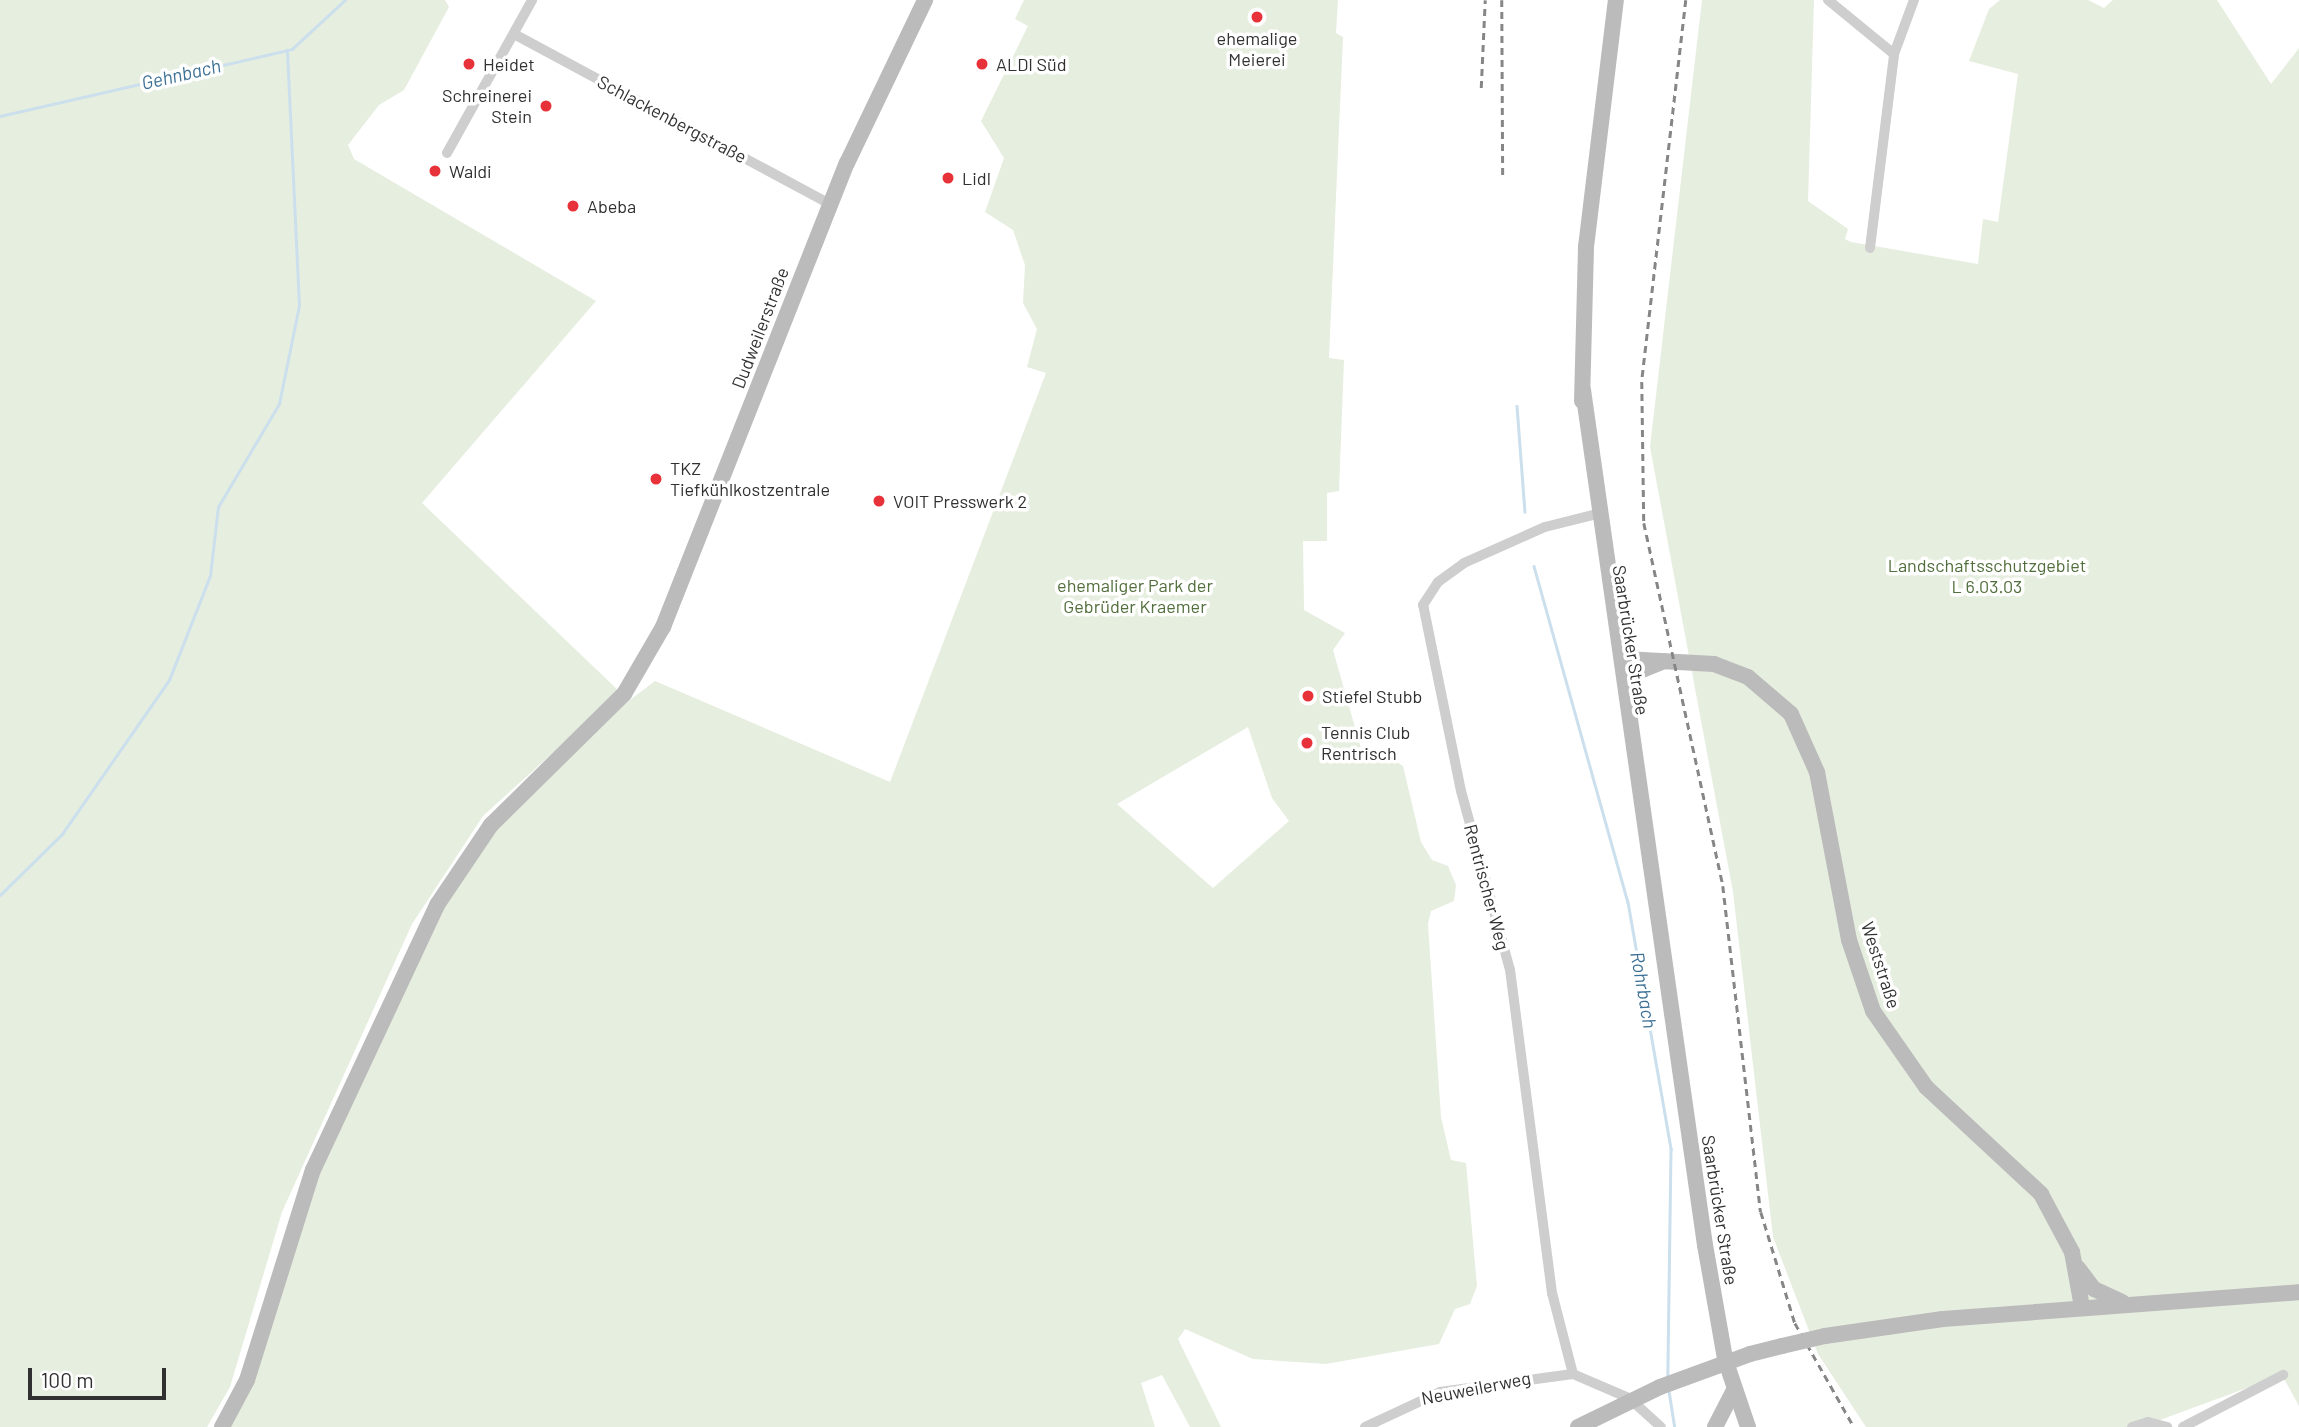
<!DOCTYPE html>
<meta charset="utf-8">
<style>
body{margin:0}
#map{position:relative;width:2299px;height:1427px;overflow:hidden;background:#fff;font-family:Barlow,sans-serif}
div>[style]{position:absolute}
.green>*{inset:0;background:#e6eedf}
.stream>*{height:2.5px;margin:-1.25px;padding:0 1.25px;transform-origin:1.25px;border-radius:1.25px;background:#cbdfed}
.street>*{height:10px;margin:-5px;padding:0 5px;transform-origin:5px;border-radius:5px;background:#cecece}
.secondary>*{height:16px;margin:-8px;padding:0 8px;transform-origin:8px;border-radius:8px;background:#bbb}
.rail>*{height:2.5px;margin-top:-1.25px;transform-origin:0;background:repeating-linear-gradient(90deg,#868686 0 7px,transparent 0 12px)}
.secondary-bridge>*{height:16px;margin:-8px;padding:0 8px;transform-origin:8px;border-radius:8px;background:#bbb}
.dots>*{width:19px;height:19px;translate:-50% -50%;box-sizing:border-box;border:4px solid #fff;border-radius:50%}
span{translate:-50% -50%;white-space:nowrap;text-align:center;line-height:1.15;-webkit-text-stroke:7px #fff;paint-order:stroke}
.poi-label{font-size:18px;color:#313131}
.left{translate:0 -50%;text-align:left}
.right{translate:-100% -50%;text-align:right}
.street-label{font-size:18px;color:#313131}
.park-label{font-size:18px;color:#526e3c}
.water-label{font-size:19px;color:#3c7095;font-style:italic}
.scale{position:absolute;left:28px;top:1368px;width:138px;height:32px;box-sizing:border-box;border:4px solid #313131;border-top:0;padding-left:9px;font-size:21px;line-height:24px;white-space:nowrap;color:#313131;-webkit-text-stroke:5px #fff;paint-order:stroke}
</style>
<div id="map">
<div class="green">
<i style="clip-path:polygon(0 0,445px 0,449px 7px,404px 90px,379px 105px,348px 145px,354px 159px,596px 301px,422px 503px,620px 692px,483px 816px,412px 924px,282px 1212px,230px 1387px,207px 1427px,0 1427px)"></i>
<i style="clip-path:polygon(evenodd,1024px 0,1338px 0,1336px 33px,1343px 37px,1329px 358px,1344px 360px,1339px 491px,1327px 493px,1327px 541px,1303px 541px,1304px 610px,1345px 633px,1333px 650px,1364px 759px,1388px 757px,1403px 766px,1421px 842px,1432px 860px,1448px 866px,1456px 885px,1454px 901px,1431px 911px,1428px 924px,1441px 1117px,1451px 1160px,1466px 1163px,1477px 1286px,1470px 1304px,1455px 1309px,1439px 1344px,1326px 1364px,1253px 1359px,1185px 1329px,1178px 1339px,1221px 1427px,1190px 1427px,1162px 1375px,1141px 1383px,1155px 1427px,229px 1427px,318px 1172px,437px 916px,484px 842px,622px 706px,655px 681px,890px 782px,1046px 373px,1027px 367px,1037px 329px,1023px 303px,1025px 265px,1013px 230px,985px 212px,1004px 158px,981px 121px,1028px 26px,1015px 19px,1024px 0,1248px 727px,1272px 798px,1289px 821px,1213px 888px,1117px 804px,1248px 727px)"></i>
<i style="clip-path:polygon(1702px 0,1814px 0,1808px 201px,1848px 229px,1845px 239px,1851px 242px,1978px 264px,1983px 219px,1998px 222px,2018px 74px,1969px 61px,1989px 9px,2000px 0,2088px 0,2104px 8px,2113px 0,2217px 0,2271px 84px,2299px 48px,2299px 1406px,2282px 1375px,2141px 1427px,1866px 1427px,1818px 1354px,1773px 1237px,1733px 892px,1650px 447px)"></i>
</div>
<div class="stream">
<i style="left:0;top:116px;width:300px;rotate:-12.9deg"></i>
<i style="left:292px;top:49px;width:72px;rotate:-42.8deg"></i>
<i style="left:1517px;top:406px;width:106px;rotate:85.7deg"></i>
<i style="left:1534px;top:566px;width:349px;rotate:74.4deg"></i>
<i style="left:1628px;top:902px;width:251px;rotate:80.1deg"></i>
<i style="left:1671px;top:1149px;width:229px;rotate:90.8deg"></i>
<i style="left:0;top:895px;width:87px;rotate:-44.5deg"></i>
<i style="left:62px;top:834px;width:188px;rotate:-55.2deg"></i>
<i style="left:169px;top:680px;width:112px;rotate:-68.5deg"></i>
<i style="left:210px;top:576px;width:69px;rotate:-83.4deg"></i>
<i style="left:218px;top:507px;width:120px;rotate:-59.4deg"></i>
<i style="left:279px;top:404px;width:100px;rotate:-78.5deg"></i>
<i style="left:299px;top:306px;width:256px;rotate:-92.7deg"></i>
<i style="left:1669px;top:1391px;width:36px;rotate:81deg"></i>
</div>
<div class="street">
<i style="left:1828px;top:0;width:85px;rotate:39.3deg"></i>
<i style="left:514px;top:34px;width:359px;rotate:28.3deg"></i>
<i style="left:447px;top:153px;width:175px;rotate:-60.9deg"></i>
<i style="left:1870px;top:248px;width:195px;rotate:-82.9deg"></i>
<i style="left:1894px;top:54px;width:58px;rotate:-69.7deg"></i>
<i style="left:1573px;top:1374px;width:84px;rotate:-104.5deg"></i>
<i style="left:1552px;top:1293px;width:326px;rotate:-97.4deg"></i>
<i style="left:1510px;top:970px;width:186px;rotate:-105.3deg"></i>
<i style="left:1461px;top:791px;width:190px;rotate:-101.5deg"></i>
<i style="left:1423px;top:605px;width:27px;rotate:-57deg"></i>
<i style="left:1438px;top:582px;width:32px;rotate:-36deg"></i>
<i style="left:1464px;top:563px;width:89px;rotate:-24deg"></i>
<i style="left:1545px;top:527px;width:58px;rotate:-14deg"></i>
<i style="left:1365px;top:1427px;width:83px;rotate:-25deg"></i>
<i style="left:1440px;top:1392px;width:134px;rotate:-7.7deg"></i>
<i style="left:1573px;top:1374px;width:61px;rotate:23.2deg"></i>
<i style="left:1629px;top:1398px;width:43px;rotate:42.2deg"></i>
<i style="left:2132px;top:1427px;width:17px;rotate:-17deg"></i>
<i style="left:2148px;top:1422px;width:20px;rotate:15deg"></i>
<i style="left:2183px;top:1427px;width:113px;rotate:-27.5deg"></i>
</div>
<div class="secondary">
<i style="left:1583px;top:390px;width:864px;rotate:81.88deg"></i>
<i style="left:1705px;top:1245px;width:116px;rotate:80deg"></i>
<i style="left:1725px;top:1359px;width:72px;rotate:71.3deg"></i>
<i style="left:1582px;top:401px;width:154px;rotate:-88.5deg"></i>
<i style="left:1586px;top:247px;width:249px;rotate:-83.1deg"></i>
<i style="left:1625px;top:659px;width:89px;rotate:3.2deg"></i>
<i style="left:1714px;top:664px;width:36px;rotate:21deg"></i>
<i style="left:1748px;top:677px;width:57px;rotate:40.7deg"></i>
<i style="left:1791px;top:714px;width:64px;rotate:65.9deg"></i>
<i style="left:1817px;top:772px;width:171px;rotate:79.2deg"></i>
<i style="left:1849px;top:940px;width:75px;rotate:71.3deg"></i>
<i style="left:1873px;top:1011px;width:93px;rotate:55.1deg"></i>
<i style="left:1926px;top:1087px;width:157px;rotate:42.9deg"></i>
<i style="left:2041px;top:1194px;width:66px;rotate:61.9deg"></i>
<i style="left:2072px;top:1252px;width:56px;rotate:79.7deg"></i>
<i style="left:1627px;top:676px;width:40px;rotate:-22deg"></i>
<i style="left:2078px;top:1268px;width:26px;rotate:53deg"></i>
<i style="left:2094px;top:1289px;width:31px;rotate:25deg"></i>
<i style="left:1825px;top:1336px;width:119px;rotate:-8.2deg"></i>
<i style="left:1943px;top:1319px;width:357px;rotate:-4.3deg"></i>
<i style="left:1750px;top:1354px;width:33px;rotate:-14deg"></i>
<i style="left:222px;top:1427px;width:53px;rotate:-62deg"></i>
<i style="left:247px;top:1380px;width:220px;rotate:-72.6deg"></i>
<i style="left:313px;top:1170px;width:293px;rotate:-64.9deg"></i>
<i style="left:437px;top:905px;width:97px;rotate:-56deg"></i>
<i style="left:491px;top:825px;width:187px;rotate:-44.6deg"></i>
<i style="left:624px;top:694px;width:78px;rotate:-59.8deg"></i>
<i style="left:663px;top:627px;width:499px;rotate:-68.4deg"></i>
<i style="left:847px;top:163px;width:181px;rotate:-64.4deg"></i>
<i style="left:1715px;top:1427px;width:42px;rotate:-62.8deg"></i>
</div>
<div class="rail">
<i style="left:1502px;top:0;width:176px;rotate:89.7deg"></i>
<i style="left:1686px;top:0;width:385px;rotate:96.6deg"></i>
<i style="left:1642px;top:382px;width:141px;rotate:89.2deg"></i>
<i style="left:1644px;top:523px;width:371px;rotate:77.7deg"></i>
<i style="left:1723px;top:886px;width:328px;rotate:83.4deg"></i>
<i style="left:1761px;top:1212px;width:116px;rotate:73deg"></i>
<i style="left:1795px;top:1323px;width:120px;rotate:60.4deg"></i>
<i style="left:1481px;top:88px;width:88px;rotate:-87.4deg"></i>
</div>
<div class="secondary-bridge">
<i style="left:1782px;top:1346px;width:44px;rotate:-13.1deg"></i>
<i style="left:1578px;top:1427px;width:91px;rotate:-26deg"></i>
<i style="left:1660px;top:1387px;width:96px;rotate:-20.1deg"></i>
</div>
<div class="dots">
<i style="left:1257px;top:17px;background:#e83239"></i>
<i style="left:469px;top:64px;background:#e83239"></i>
<i style="left:982px;top:64px;background:#e83239"></i>
<i style="left:546px;top:106px;background:#e83239"></i>
<i style="left:435px;top:171px;background:#e83239"></i>
<i style="left:948px;top:178px;background:#e83239"></i>
<i style="left:573px;top:206px;background:#e83239"></i>
<i style="left:656px;top:479px;background:#e83239"></i>
<i style="left:879px;top:501px;background:#e83239"></i>
<i style="left:1308px;top:696px;background:#e83239"></i>
<i style="left:1307px;top:743px;background:#e83239"></i>
</div>
<div class="poi-label">
<span style="left:1257px;top:49px">ehemalige<br>Meierei</span>
<span class="left" style="left:483px;top:64px">Heidet</span>
<span class="left" style="left:996px;top:64px">ALDI Süd</span>
<span class="right" style="left:532px;top:106px">Schreinerei<br>Stein</span>
<span class="left" style="left:449px;top:171px">Waldi</span>
<span class="left" style="left:962px;top:178px">Lidl</span>
<span class="left" style="left:587px;top:206px">Abeba</span>
<span class="left" style="left:670px;top:479px">TKZ<br>Tiefkühlkostzentrale</span>
<span class="left" style="left:893px;top:501px">VOIT Presswerk 2</span>
<span class="left" style="left:1322px;top:696px">Stiefel Stubb</span>
<span class="left" style="left:1321px;top:743px">Tennis Club<br>Rentrisch</span>
</div>
<div class="street-label">
<span style="left:672px;top:119px;rotate:28deg">Schlackenbergstraße</span>
<span style="left:760px;top:328px;rotate:-69deg">Dudweilerstraße</span>
<span style="left:1631px;top:640px;rotate:81deg">Saarbrücker Straße</span>
<span style="left:1487px;top:887px;rotate:75deg">Rentrischer Weg</span>
<span style="left:1881px;top:965px;rotate:72deg">Weststraße</span>
<span style="left:1720px;top:1210px;rotate:81deg">Saarbrücker Straße</span>
<span style="left:1476px;top:1388px;rotate:-11deg">Neuweilerweg</span>
</div>
<div class="park-label">
<span style="left:1987px;top:576px">Landschaftsschutzgebiet<br>L 6.03.03</span>
<span style="left:1135px;top:596px">ehemaliger Park der<br>Gebrüder Kraemer</span>
</div>
<div class="water-label">
<span style="left:181px;top:74px;rotate:-13deg">Gehnbach</span>
<span style="left:1644px;top:990px;rotate:80deg">Rohrbach</span>
</div>
<div class="scale">100 m</div>
</div>
